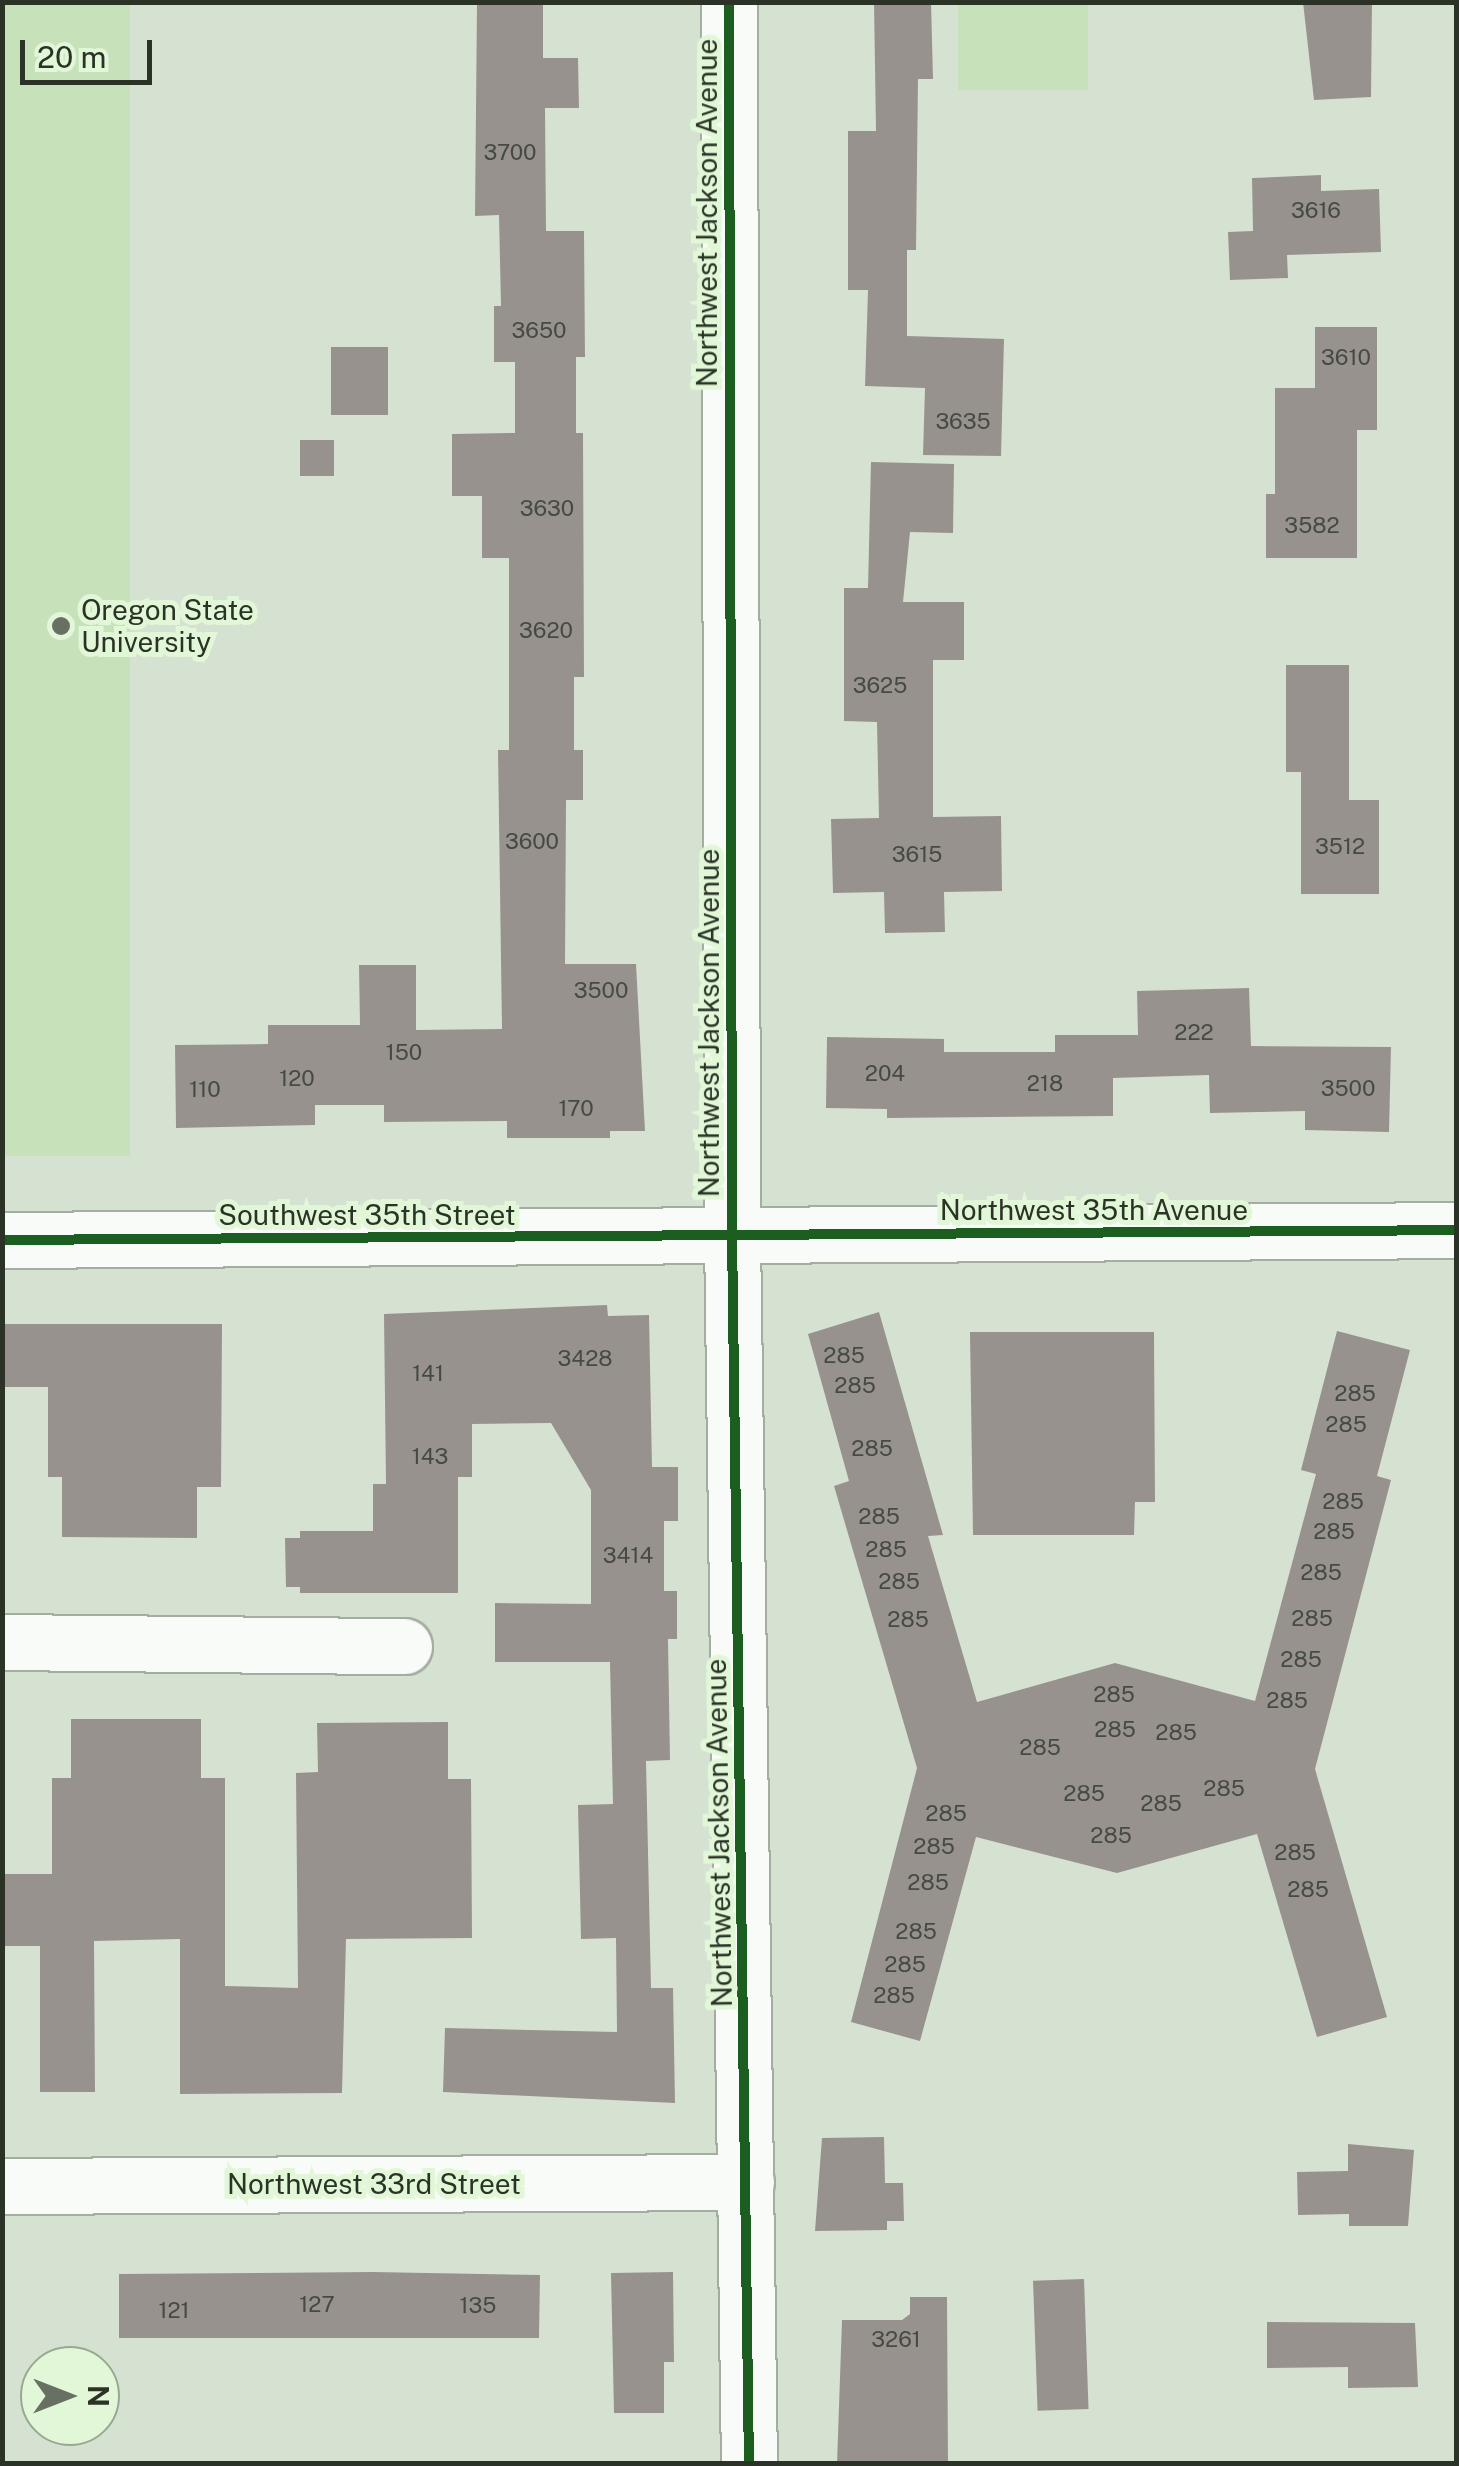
<!DOCTYPE html>
<style>
body{margin:0}
#map{position:relative;width:1459px;height:2466px;overflow:hidden;background:#d6e2d1;font-family:"Public Sans",sans-serif}
div>[style]{position:absolute}
.green>*{inset:0;background:#c7e1bb;transform-origin:0 0}
.building>*{inset:0;background:#98928e;transform-origin:0 0}
.roads{filter:drop-shadow(2px 0 #a3ada0) drop-shadow(-2px 0 #a3ada0) drop-shadow(0 2px #a3ada0) drop-shadow(0 -2px #a3ada0)}
.minor>*{height:55px;margin:-27.5px;padding:0 27.5px;transform-origin:27.5px;border-radius:27.5px;background:#f9fbf8}
.major>*{height:55px;margin:-27.5px;padding:0 27.5px;transform-origin:27.5px;border-radius:27.5px;background:#f9fbf8}
.cycleway>*{height:10px;margin:-5px;padding:0 5px;transform-origin:5px;border-radius:5px;background:#1b5e20}
.dots>*{width:28px;height:28px;translate:-50% -50%;box-sizing:border-box;border:5px solid #e1f7d7;border-radius:50%}
span{translate:-50% -50%;white-space:nowrap;text-align:center;line-height:1.15;-webkit-text-stroke:10px #e1f7d7;paint-order:stroke}
.number-label{font-size:22px;color:#464b41}
.number-label span{-webkit-text-stroke-width:0}
.street-label{font-size:28px;color:#2b3327}
.poi-label{font-size:28px;color:#2b3327}
.left{translate:0 -50%;text-align:left}
.frame{position:absolute;inset:0;border:5px solid #2b3327;pointer-events:none}
.north{position:absolute;left:20px;top:2346px;width:100px;height:100px;box-sizing:border-box;background:#e1f7d7;border:2px solid #98a991;border-radius:50%;rotate:90deg;font-size:28px;font-weight:700;line-height:40px;text-align:center;color:#2b3327}
.north::after{content:'';display:block;margin:auto;width:35px;height:45px;background:#677062;clip-path:polygon(50% 0,100% 100%,50% 72%,0 100%)}
.scale{position:absolute;left:20px;top:40px;width:132px;height:45px;box-sizing:border-box;border:5px solid #2b3327;border-top:0;padding-left:12px;font-size:30px;line-height:35px;white-space:nowrap;color:#2b3327;-webkit-text-stroke:8px #e1f7d7;paint-order:stroke}
</style>
<div id="map">
<div class="green">
<i style="left:2px;top:3px;width:128px;height:1153px"></i>
<i style="left:958px;top:3px;width:130px;height:87px"></i>
</div>
<div class="building">
<i style="clip-path:polygon(477px 2px,543px 2px,543px 58px,578px 58px,579px 108px,545px 108px,546px 231px,584px 231px,585px 357px,576px 357px,576px 433px,583px 433px,584px 677px,574px 677px,574px 750px,583px 750px,583px 800px,566px 800px,565px 964px,636px 964px,645px 1131px,610px 1131px,610px 1138px,507px 1138px,507px 1121px,384px 1122px,384px 1105px,315px 1105px,315px 1125px,176px 1128px,175px 1045px,268px 1044px,268px 1025px,360px 1025px,359px 965px,416px 965px,416px 1030px,502px 1029px,498px 750px,509px 750px,509px 558px,482px 558px,482px 496px,452px 496px,452px 434px,515px 433px,515px 362px,494px 362px,494px 306px,501px 306px,499px 215px,475px 216px)"></i>
<i style="clip-path:polygon(874px 2px,931px 2px,933px 79px,918px 79px,916px 250px,907px 250px,907px 336px,1004px 339px,1001px 456px,923px 455px,925px 388px,865px 386px,868px 290px,848px 290px,848px 131px,876px 131px)"></i>
<i style="clip-path:polygon(1303px 2px,1372px 2px,1371px 97px,1314px 100px)"></i>
<i style="clip-path:polygon(1321px 175px,1321px 191px,1379px 189px,1381px 252px,1287px 255px,1288px 278px,1230px 280px,1228px 232px,1253px 231px,1252px 178px)"></i>
<i style="clip-path:polygon(1315px 327px,1377px 327px,1377px 430px,1357px 430px,1357px 558px,1266px 558px,1266px 494px,1275px 494px,1275px 388px,1315px 388px)"></i>
<i style="left:331px;top:347px;width:57px;height:68px"></i>
<i style="left:300px;top:440px;width:34px;height:36px"></i>
<i style="clip-path:polygon(871px 462px,954px 464px,953px 533px,910px 532px,903px 602px,964px 602px,964px 660px,933px 660px,933px 817px,1001px 816px,1002px 891px,944px 892px,945px 932px,885px 933px,884px 892px,833px 893px,831px 819px,879px 818px,877px 722px,844px 721px,844px 588px,868px 588px)"></i>
<i style="clip-path:polygon(1286px 665px,1349px 665px,1349px 800px,1379px 800px,1379px 894px,1301px 894px,1301px 772px,1286px 772px)"></i>
<i style="clip-path:polygon(1249px 988px,1251px 1046px,1391px 1047px,1389px 1132px,1305px 1130px,1305px 1111px,1210px 1113px,1209px 1075px,1113px 1078px,1113px 1116px,887px 1118px,887px 1109px,826px 1108px,827px 1037px,944px 1039px,944px 1052px,1055px 1052px,1055px 1035px,1138px 1035px,1137px 991px)"></i>
<i style="clip-path:polygon(607px 1305px,608px 1316px,649px 1315px,652px 1467px,678px 1467px,678px 1521px,664px 1521px,664px 1591px,677px 1591px,677px 1639px,668px 1639px,670px 1760px,646px 1761px,651px 1988px,673px 1988px,675px 2103px,443px 2092px,445px 2028px,617px 2032px,616px 1938px,581px 1939px,578px 1805px,613px 1804px,610px 1662px,495px 1662px,495px 1603px,591px 1604px,591px 1490px,551px 1423px,472px 1424px,472px 1477px,458px 1477px,458px 1593px,300px 1593px,300px 1587px,286px 1587px,285px 1538px,300px 1538px,300px 1531px,373px 1531px,373px 1484px,386px 1484px,384px 1314px)"></i>
<i style="clip-path:polygon(879px 1312px,943px 1535px,928px 1536px,977px 1702px,1115px 1663px,1255px 1701px,1316px 1474px,1301px 1470px,1337px 1331px,1410px 1350px,1377px 1476px,1391px 1480px,1315px 1769px,1387px 2017px,1317px 2037px,1257px 1834px,1117px 1873px,976px 1837px,920px 2041px,851px 2022px,917px 1768px,834px 1486px,849px 1481px,808px 1334px)"></i>
<i style="clip-path:polygon(2px 1324px,222px 1324px,221px 1487px,197px 1487px,197px 1538px,62px 1537px,62px 1477px,48px 1477px,48px 1387px,2px 1387px)"></i>
<i style="clip-path:polygon(970px 1332px,1154px 1332px,1155px 1502px,1135px 1502px,1134px 1535px,973px 1535px)"></i>
<i style="clip-path:polygon(71px 1719px,201px 1719px,201px 1778px,225px 1778px,225px 1986px,298px 1988px,296px 1773px,318px 1772px,317px 1723px,448px 1722px,448px 1779px,471px 1779px,472px 1938px,346px 1939px,342px 2093px,180px 2094px,180px 1939px,94px 1941px,95px 2092px,40px 2092px,40px 1946px,2px 1946px,2px 1874px,52px 1874px,52px 1778px,71px 1778px)"></i>
<i style="clip-path:polygon(884px 2137px,885px 2183px,903px 2183px,904px 2221px,887px 2221px,887px 2230px,815px 2231px,822px 2138px)"></i>
<i style="clip-path:polygon(1348px 2144px,1414px 2150px,1408px 2226px,1349px 2226px,1349px 2214px,1298px 2215px,1297px 2172px,1348px 2171px)"></i>
<i style="clip-path:polygon(373px 2272px,540px 2275px,539px 2338px,119px 2338px,119px 2274px)"></i>
<i style="clip-path:polygon(673px 2272px,674px 2362px,664px 2362px,664px 2413px,614px 2413px,611px 2273px)"></i>
<i style="left:1084px;top:2279px;width:130px;height:51px;rotate:88deg"></i>
<i style="clip-path:polygon(910px 2297px,947px 2297px,948px 2464px,837px 2464px,842px 2320px,902px 2320px,910px 2314px)"></i>
<i style="clip-path:polygon(1267px 2322px,1415px 2323px,1418px 2387px,1348px 2388px,1348px 2367px,1267px 2368px)"></i>
</div>
<div class="roads">
<div class="minor">
<i style="left:729px;top:2px;width:1232px;rotate:89.86deg"></i>
<i style="left:732px;top:1234px;width:1230px;rotate:89.21deg"></i>
<i style="left:2px;top:1642px;width:402px;rotate:0.6deg"></i>
<i style="left:2px;top:2186px;width:744px;rotate:-0.31deg"></i>
</div>
<div class="major">
<i style="left:2px;top:1240px;width:1454px;rotate:-0.39deg"></i>
</div>
</div>
<div class="cycleway">
<i style="left:729px;top:2px;width:1232px;rotate:89.86deg"></i>
<i style="left:732px;top:1234px;width:1230px;rotate:89.21deg"></i>
<i style="left:2px;top:1240px;width:1454px;rotate:-0.39deg"></i>
</div>
<div class="dots">
<i style="left:61px;top:626px;background:#677062"></i>
</div>
<div class="number-label">
<span style="left:510px;top:153px">3700</span>
<span style="left:1316px;top:211px">3616</span>
<span style="left:539px;top:331px">3650</span>
<span style="left:1346px;top:358px">3610</span>
<span style="left:963px;top:422px">3635</span>
<span style="left:547px;top:509px">3630</span>
<span style="left:1312px;top:526px">3582</span>
<span style="left:546px;top:631px">3620</span>
<span style="left:880px;top:686px">3625</span>
<span style="left:532px;top:842px">3600</span>
<span style="left:1340px;top:847px">3512</span>
<span style="left:917px;top:855px">3615</span>
<span style="left:601px;top:991px">3500</span>
<span style="left:1194px;top:1033px">222</span>
<span style="left:404px;top:1053px">150</span>
<span style="left:885px;top:1074px">204</span>
<span style="left:297px;top:1079px">120</span>
<span style="left:1045px;top:1084px">218</span>
<span style="left:1348px;top:1089px">3500</span>
<span style="left:205px;top:1090px">110</span>
<span style="left:576px;top:1109px">170</span>
<span style="left:844px;top:1356px">285</span>
<span style="left:585px;top:1359px">3428</span>
<span style="left:428px;top:1374px">141</span>
<span style="left:855px;top:1386px">285</span>
<span style="left:1355px;top:1394px">285</span>
<span style="left:1346px;top:1425px">285</span>
<span style="left:872px;top:1449px">285</span>
<span style="left:430px;top:1457px">143</span>
<span style="left:1343px;top:1502px">285</span>
<span style="left:879px;top:1517px">285</span>
<span style="left:1334px;top:1532px">285</span>
<span style="left:886px;top:1550px">285</span>
<span style="left:628px;top:1556px">3414</span>
<span style="left:1321px;top:1573px">285</span>
<span style="left:899px;top:1582px">285</span>
<span style="left:1312px;top:1619px">285</span>
<span style="left:908px;top:1620px">285</span>
<span style="left:1301px;top:1660px">285</span>
<span style="left:1114px;top:1695px">285</span>
<span style="left:1287px;top:1701px">285</span>
<span style="left:1115px;top:1730px">285</span>
<span style="left:1176px;top:1733px">285</span>
<span style="left:1040px;top:1748px">285</span>
<span style="left:1224px;top:1789px">285</span>
<span style="left:1084px;top:1794px">285</span>
<span style="left:1161px;top:1804px">285</span>
<span style="left:946px;top:1814px">285</span>
<span style="left:1111px;top:1836px">285</span>
<span style="left:934px;top:1847px">285</span>
<span style="left:1295px;top:1853px">285</span>
<span style="left:928px;top:1883px">285</span>
<span style="left:1308px;top:1890px">285</span>
<span style="left:916px;top:1932px">285</span>
<span style="left:905px;top:1965px">285</span>
<span style="left:894px;top:1996px">285</span>
<span style="left:317px;top:2305px">127</span>
<span style="left:478px;top:2306px">135</span>
<span style="left:174px;top:2311px">121</span>
<span style="left:896px;top:2340px">3261</span>
</div>
<div class="street-label">
<span style="left:707px;top:213px;rotate:-90deg">Northwest Jackson Avenue</span>
<span style="left:709px;top:1023px;rotate:-90deg">Northwest Jackson Avenue</span>
<span style="left:1094px;top:1210px">Northwest 35th Avenue</span>
<span style="left:367px;top:1215px">Southwest 35th Street</span>
<span style="left:719px;top:1833px;rotate:-91deg">Northwest Jackson Avenue</span>
<span style="left:374px;top:2184px">Northwest 33rd Street</span>
</div>
<div class="poi-label">
<span class="left" style="left:81px;top:626px">Oregon State<br>University</span>
</div>
<div class="frame"></div>
<div class="north">N</div>
<div class="scale">20 m</div>
</div>
